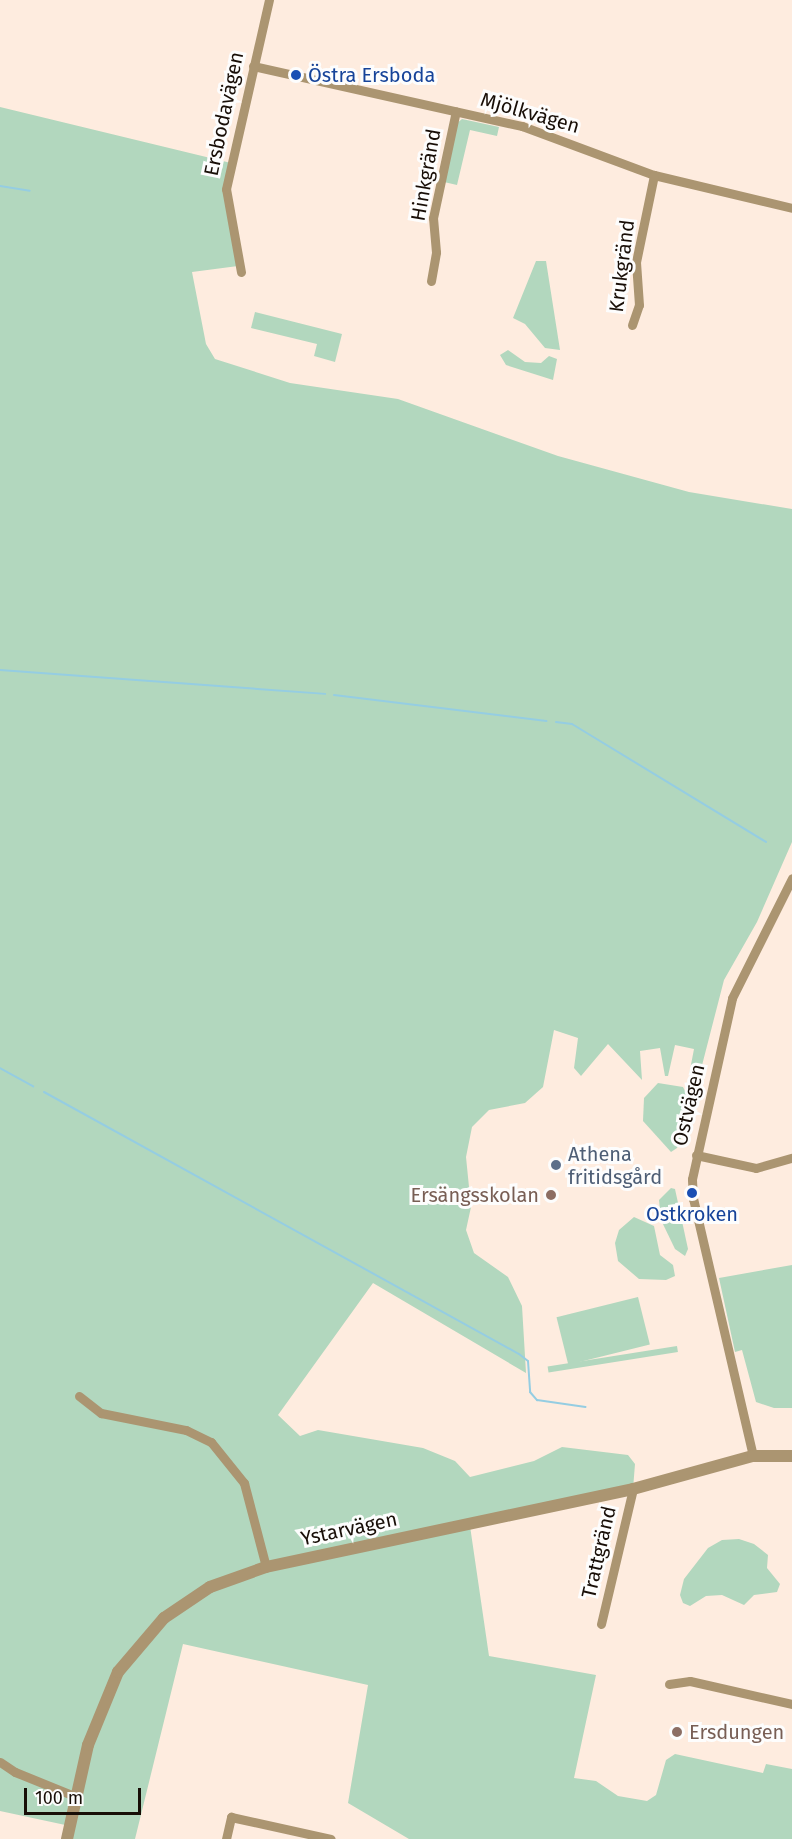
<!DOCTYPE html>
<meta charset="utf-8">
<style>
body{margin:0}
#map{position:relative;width:792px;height:1839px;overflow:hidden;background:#feecdf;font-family:"Fira Sans",sans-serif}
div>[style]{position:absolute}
.green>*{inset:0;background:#b2d7be;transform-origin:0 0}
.stream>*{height:2px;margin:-1px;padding:0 1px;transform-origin:1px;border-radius:1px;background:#95cde2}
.minor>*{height:9px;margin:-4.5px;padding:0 4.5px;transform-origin:4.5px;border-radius:4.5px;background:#ab9571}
.tertiary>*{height:12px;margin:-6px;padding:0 6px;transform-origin:6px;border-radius:6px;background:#ab9571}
.dots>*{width:16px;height:16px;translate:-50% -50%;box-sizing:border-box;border:3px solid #fdfdfd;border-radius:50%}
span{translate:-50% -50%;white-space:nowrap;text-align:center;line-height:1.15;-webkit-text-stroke:6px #fdfdfd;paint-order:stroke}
.transit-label{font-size:20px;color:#164399}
.left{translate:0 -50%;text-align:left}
.street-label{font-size:20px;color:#180e07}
.service-label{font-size:20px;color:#4e5e75}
.education-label{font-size:20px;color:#785e54}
.right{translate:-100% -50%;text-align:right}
.scale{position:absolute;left:24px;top:1788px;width:117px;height:27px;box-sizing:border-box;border:3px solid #180e07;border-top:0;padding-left:8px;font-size:18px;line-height:21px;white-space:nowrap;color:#180e07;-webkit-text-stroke:4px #fdfdfd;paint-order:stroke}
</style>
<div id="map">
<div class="green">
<i style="clip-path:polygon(0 107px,231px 163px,227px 182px,238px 266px,192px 272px,206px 344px,215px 359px,290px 383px,398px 399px,558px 456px,689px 492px,792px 509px,792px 842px,757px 922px,724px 980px,699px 1077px,689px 1075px,694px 1049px,675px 1045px,668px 1076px,665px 1076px,660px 1048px,640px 1051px,642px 1080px,608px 1044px,581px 1076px,574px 1068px,578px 1038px,554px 1030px,543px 1087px,525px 1103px,489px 1110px,472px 1127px,466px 1157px,471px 1207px,466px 1230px,474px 1253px,508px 1277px,522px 1306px,526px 1373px,373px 1283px,278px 1415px,300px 1436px,318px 1430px,423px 1448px,455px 1461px,470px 1477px,534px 1461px,562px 1447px,628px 1455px,635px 1464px,633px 1489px,470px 1526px,489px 1656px,596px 1675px,574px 1778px,596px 1781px,618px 1796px,647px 1801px,656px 1795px,666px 1760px,675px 1754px,763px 1773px,766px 1764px,792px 1769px,792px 1839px,409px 1839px,348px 1803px,368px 1685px,183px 1644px,135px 1839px,67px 1839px,70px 1826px,0 1811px)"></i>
<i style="clip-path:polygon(462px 119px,499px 127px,497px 136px,470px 130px,457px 185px,444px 182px,456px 124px)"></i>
<i style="clip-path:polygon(536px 261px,546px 261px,560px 350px,545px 348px,525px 324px,513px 318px)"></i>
<i style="clip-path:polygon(255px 312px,342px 334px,335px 362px,314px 356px,317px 344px,251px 328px)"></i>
<i style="clip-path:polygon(508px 350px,525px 362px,541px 363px,549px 356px,557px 359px,553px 380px,506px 365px,500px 355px)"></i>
<i style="clip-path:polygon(658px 1083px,683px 1087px,691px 1103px,685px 1128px,677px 1148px,671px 1152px,643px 1121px,644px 1098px)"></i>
<i style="clip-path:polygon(671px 1188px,675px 1189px,688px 1249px,685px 1256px,675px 1249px,661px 1220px,659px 1200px)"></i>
<i style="clip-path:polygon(634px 1217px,654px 1226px,660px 1255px,673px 1265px,675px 1276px,666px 1280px,639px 1279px,618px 1261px,615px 1243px,619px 1230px)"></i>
<i style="clip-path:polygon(792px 1265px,792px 1408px,774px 1408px,756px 1402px,742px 1350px,735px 1352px,719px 1278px)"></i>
<i style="left:638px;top:1297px;width:49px;height:84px;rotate:76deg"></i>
<i style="left:677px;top:1346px;width:6px;height:131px;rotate:81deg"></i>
<i style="clip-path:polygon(739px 1539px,754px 1544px,768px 1555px,767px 1568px,780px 1584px,777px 1592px,754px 1595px,744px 1605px,722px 1595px,706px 1596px,690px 1606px,683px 1603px,680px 1595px,684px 1579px,708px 1548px,722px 1540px)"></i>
</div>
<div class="stream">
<i style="left:0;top:186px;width:30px;rotate:9deg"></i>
<i style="left:0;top:670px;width:326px;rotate:4.2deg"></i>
<i style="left:334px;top:695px;width:214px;rotate:7deg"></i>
<i style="left:556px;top:722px;width:16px;rotate:7deg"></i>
<i style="left:572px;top:724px;width:227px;rotate:31.3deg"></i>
<i style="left:0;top:1068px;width:38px;rotate:29deg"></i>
<i style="left:44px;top:1092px;width:542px;rotate:28.88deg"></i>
<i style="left:519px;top:1354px;width:11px;rotate:38deg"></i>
<i style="left:528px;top:1361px;width:31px;rotate:86deg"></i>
<i style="left:530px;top:1392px;width:11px;rotate:49deg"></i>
<i style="left:537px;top:1400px;width:49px;rotate:8.1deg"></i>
</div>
<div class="minor">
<i style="left:253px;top:66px;width:276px;rotate:12.6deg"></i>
<i style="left:522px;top:126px;width:141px;rotate:20.4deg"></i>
<i style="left:654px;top:175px;width:142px;rotate:13.4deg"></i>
<i style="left:241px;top:272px;width:84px;rotate:-100.2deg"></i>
<i style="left:226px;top:189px;width:194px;rotate:-77.2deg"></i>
<i style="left:431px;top:281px;width:29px;rotate:-80deg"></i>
<i style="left:436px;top:252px;width:34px;rotate:-95deg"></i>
<i style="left:433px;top:218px;width:109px;rotate:-77.9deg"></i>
<i style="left:632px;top:325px;width:21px;rotate:-71deg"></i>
<i style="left:639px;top:305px;width:43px;rotate:-94deg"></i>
<i style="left:636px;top:262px;width:89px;rotate:-78.3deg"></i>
<i style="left:696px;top:1155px;width:61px;rotate:12.2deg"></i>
<i style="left:756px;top:1168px;width:37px;rotate:-16deg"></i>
<i style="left:79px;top:1396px;width:28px;rotate:38deg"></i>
<i style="left:101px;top:1413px;width:87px;rotate:11.3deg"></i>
<i style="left:186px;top:1430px;width:28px;rotate:26deg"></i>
<i style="left:211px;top:1442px;width:53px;rotate:51.2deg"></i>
<i style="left:244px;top:1483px;width:87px;rotate:75.3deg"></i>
<i style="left:753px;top:1456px;width:264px;rotate:-103.1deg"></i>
<i style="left:693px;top:1199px;width:20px;rotate:-93deg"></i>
<i style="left:692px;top:1179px;width:185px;rotate:-77.5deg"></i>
<i style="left:732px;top:998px;width:134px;rotate:-63.4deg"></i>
<i style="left:601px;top:1624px;width:139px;rotate:-76.7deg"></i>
<i style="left:669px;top:1684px;width:21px;rotate:-8deg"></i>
<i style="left:690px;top:1681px;width:105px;rotate:12.7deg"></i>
<i style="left:0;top:1762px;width:18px;rotate:34deg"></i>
<i style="left:15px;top:1772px;width:67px;rotate:22deg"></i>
<i style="left:226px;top:1839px;width:23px;rotate:-77deg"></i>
<i style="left:231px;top:1817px;width:102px;rotate:12.4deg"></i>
</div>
<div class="tertiary">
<i style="left:67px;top:1839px;width:96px;rotate:-77.4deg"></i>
<i style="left:88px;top:1745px;width:79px;rotate:-67.7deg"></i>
<i style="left:118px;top:1672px;width:71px;rotate:-49.6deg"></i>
<i style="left:164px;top:1618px;width:55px;rotate:-34deg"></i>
<i style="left:210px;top:1587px;width:59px;rotate:-19.7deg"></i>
<i style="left:266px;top:1567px;width:375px;rotate:-12deg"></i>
<i style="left:633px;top:1489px;width:124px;rotate:-15.4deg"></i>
<i style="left:753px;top:1456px;width:39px"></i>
</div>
<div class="dots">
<i style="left:296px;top:75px;background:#1a4fb4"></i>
<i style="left:556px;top:1165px;background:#5c6f8a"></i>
<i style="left:692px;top:1193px;background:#1a4fb4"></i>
<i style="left:551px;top:1195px;background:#8d6e63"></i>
<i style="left:677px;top:1732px;background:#8d6e63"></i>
</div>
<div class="transit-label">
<span class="left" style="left:308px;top:75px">Östra Ersboda</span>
<span style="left:692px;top:1214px">Ostkroken</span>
</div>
<div class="street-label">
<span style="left:530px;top:113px;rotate:16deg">Mjölkvägen</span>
<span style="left:224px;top:114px;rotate:-78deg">Ersbodavägen</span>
<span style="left:426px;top:175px;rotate:-80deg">Hinkgränd</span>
<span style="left:622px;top:266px;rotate:-83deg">Krukgränd</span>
<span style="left:689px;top:1105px;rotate:-77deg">Ostvägen</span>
<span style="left:349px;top:1529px;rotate:-12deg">Ystarvägen</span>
<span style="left:599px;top:1552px;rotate:-77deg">Trattgränd</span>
</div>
<div class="service-label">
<span class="left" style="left:568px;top:1166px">Athena<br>fritidsgård</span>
</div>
<div class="education-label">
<span class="right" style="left:539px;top:1195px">Ersängsskolan</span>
<span class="left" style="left:689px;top:1732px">Ersdungen</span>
</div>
<div class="scale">100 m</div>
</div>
